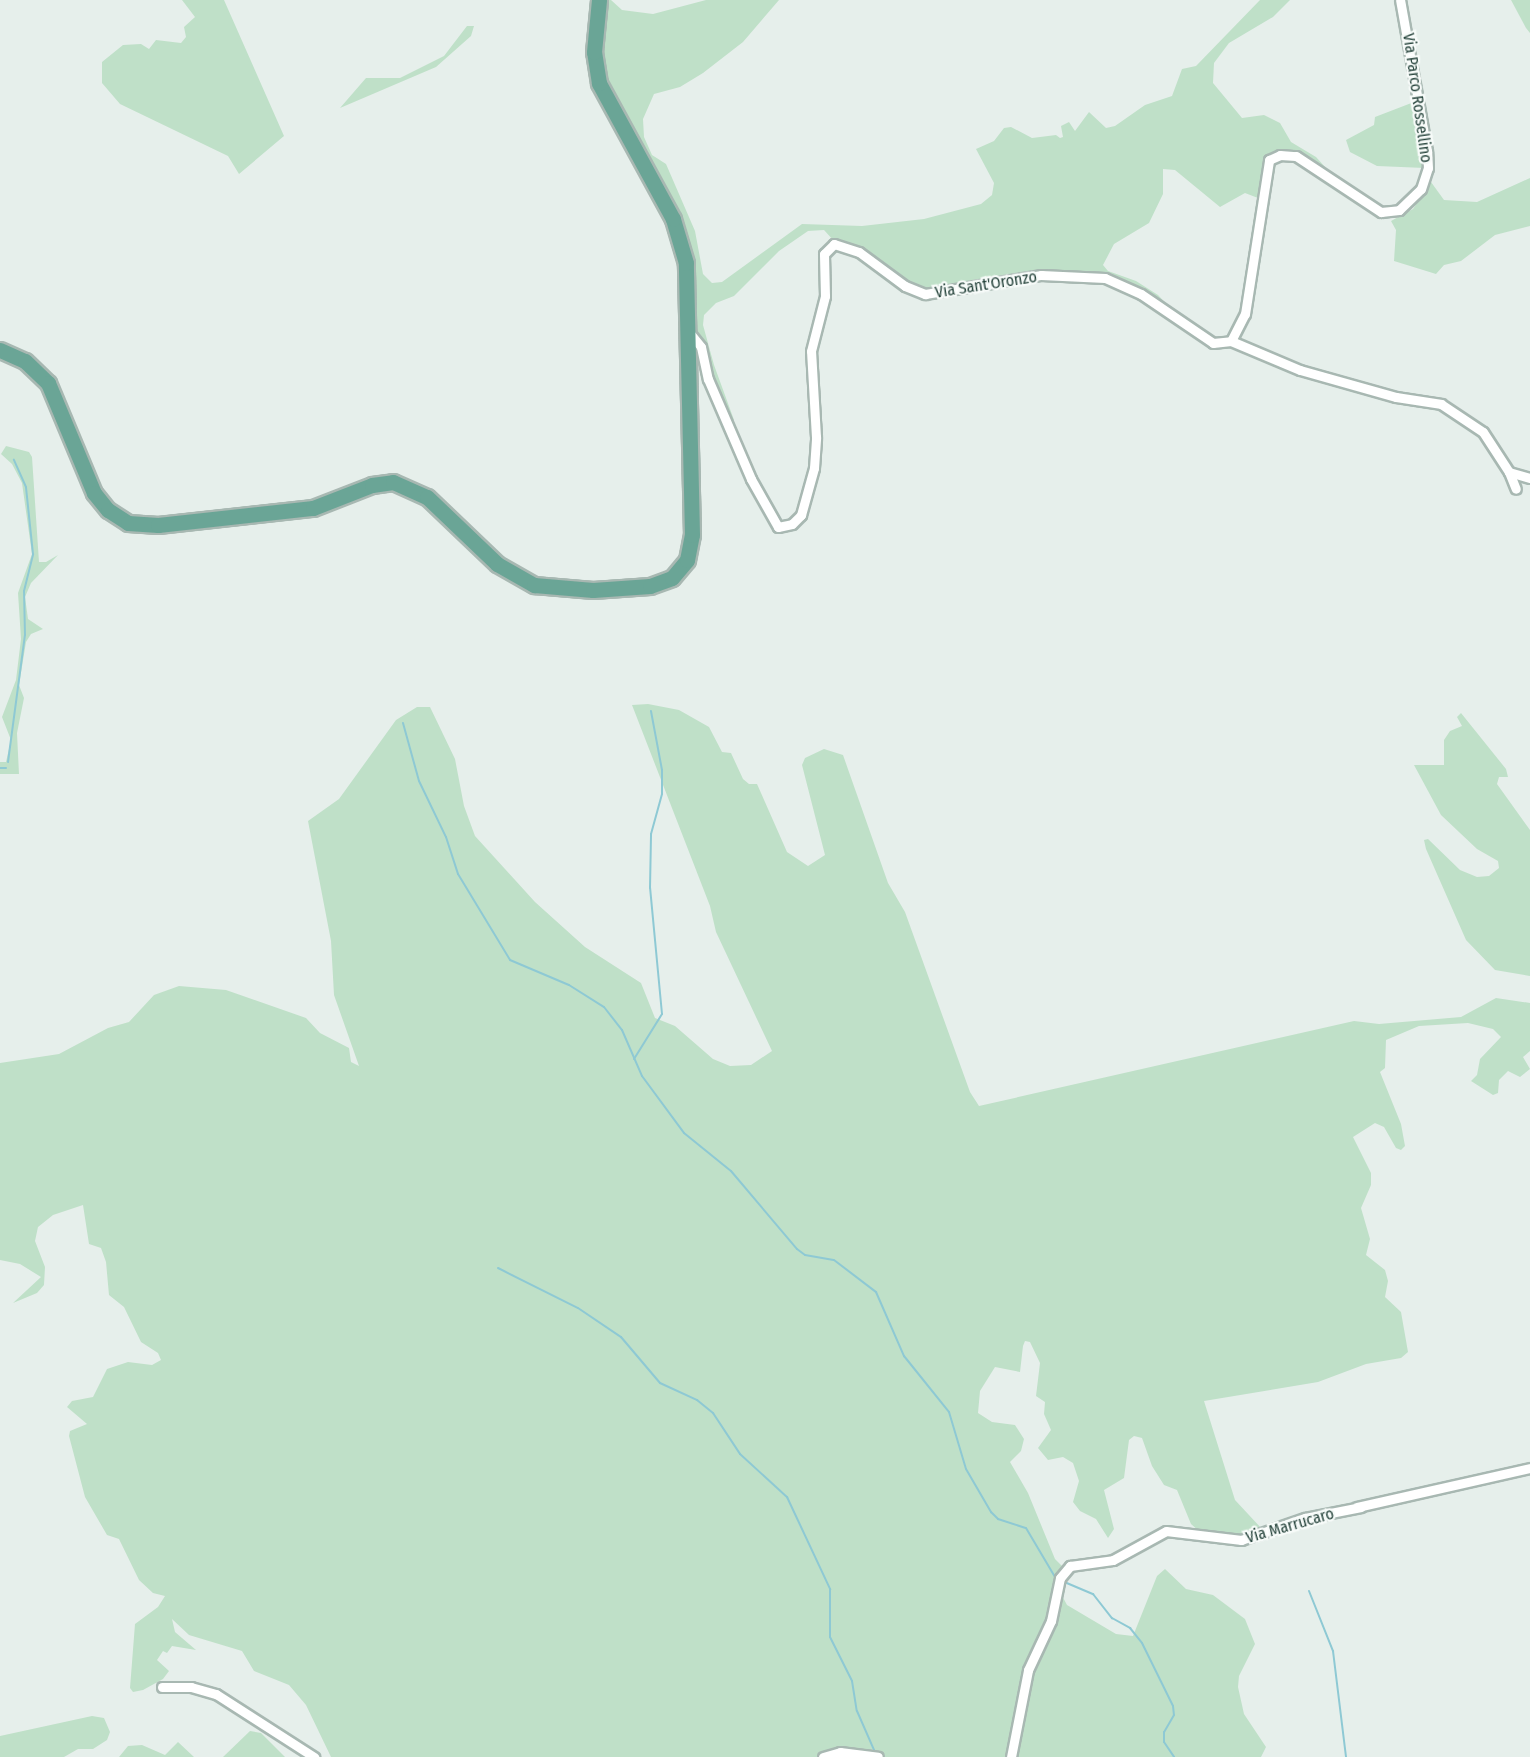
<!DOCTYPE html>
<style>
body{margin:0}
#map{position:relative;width:1530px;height:1757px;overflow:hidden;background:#e6efeb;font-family:"Fira Sans Condensed",sans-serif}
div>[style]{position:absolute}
.green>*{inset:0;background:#bfe0c8}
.stream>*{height:2px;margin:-1px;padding:0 1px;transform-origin:1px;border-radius:1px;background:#8ec9d4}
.roads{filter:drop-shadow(2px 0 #a8b8b2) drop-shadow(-2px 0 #a8b8b2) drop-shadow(0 2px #a8b8b2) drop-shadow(0 -2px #a8b8b2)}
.minor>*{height:9px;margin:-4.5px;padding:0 4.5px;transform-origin:4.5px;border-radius:4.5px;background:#fff}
.primary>*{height:15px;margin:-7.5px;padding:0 7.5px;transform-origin:7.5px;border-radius:7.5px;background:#6aa596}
span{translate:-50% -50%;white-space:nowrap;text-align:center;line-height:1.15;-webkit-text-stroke:4.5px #f7fbf9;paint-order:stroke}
.street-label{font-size:16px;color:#24423a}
</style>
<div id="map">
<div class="green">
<i style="clip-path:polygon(182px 0,224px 0,284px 136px,239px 174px,228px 156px,120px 104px,102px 83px,102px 62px,123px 45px,141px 44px,149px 49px,156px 40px,181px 43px,186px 37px,184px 27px,195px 17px)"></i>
<i style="clip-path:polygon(603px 0,611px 0,622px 10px,653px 14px,706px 0,779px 0,743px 42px,703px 73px,680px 87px,654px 94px,643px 119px,644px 137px,652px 155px,666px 164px,695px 231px,703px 274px,712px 283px,722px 282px,802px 224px,862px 226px,924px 219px,981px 204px,992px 195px,994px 183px,976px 149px,994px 141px,1004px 128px,1011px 127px,1032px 138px,1056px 135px,1060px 138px,1063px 137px,1061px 126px,1069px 122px,1075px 131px,1089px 112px,1106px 128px,1115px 126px,1145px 105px,1172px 96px,1182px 69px,1196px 66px,1260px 0,1290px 0,1273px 17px,1229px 43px,1214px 63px,1213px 83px,1242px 118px,1264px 115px,1280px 123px,1291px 142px,1316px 157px,1335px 178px,1296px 154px,1264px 162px,1258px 198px,1245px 193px,1220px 207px,1175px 170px,1163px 169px,1163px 194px,1149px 223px,1114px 244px,1103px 265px,1108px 271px,1136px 281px,1158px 295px,1175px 313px,1087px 272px,1041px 273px,942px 291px,919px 290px,834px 241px,824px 230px,808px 231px,779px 251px,734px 296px,716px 303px,704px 315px,703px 325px,714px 365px,734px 420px,731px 422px,709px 370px,702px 342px,692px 325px,689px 264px,617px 113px,600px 65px)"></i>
<i style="clip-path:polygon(1511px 0,1530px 0,1530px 33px,1526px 28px)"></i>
<i style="clip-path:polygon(467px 26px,474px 26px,471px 36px,436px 67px,340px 108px,366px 78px,400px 78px,444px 56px)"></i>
<i style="clip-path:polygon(1414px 102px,1425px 168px,1377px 166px,1350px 152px,1346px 140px,1374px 125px,1375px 117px)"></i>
<i style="clip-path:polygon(1530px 178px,1530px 226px,1495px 235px,1461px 261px,1444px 265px,1436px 274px,1394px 261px,1396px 230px,1391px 221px,1413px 209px,1431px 182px,1444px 200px,1477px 202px)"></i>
<i style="clip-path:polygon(6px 446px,29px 452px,32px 457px,39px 562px,46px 562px,58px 555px,31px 583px,25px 597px,28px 619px,43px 629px,31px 634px,26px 642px,19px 685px,24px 698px,17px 733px,19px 774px,0 774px,0 762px,6px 762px,11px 740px,2px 717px,16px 680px,21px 639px,18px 593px,32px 554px,22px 483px,12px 464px,1px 454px)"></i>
<i style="clip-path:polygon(648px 704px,679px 710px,709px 727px,722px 752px,731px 753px,743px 779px,749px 784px,757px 784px,787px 852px,808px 866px,825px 855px,802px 765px,805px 758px,824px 749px,843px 755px,888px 883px,905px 912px,970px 1092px,979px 1106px,1354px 1021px,1379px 1024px,1461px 1017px,1496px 998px,1530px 1003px,1530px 1051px,1523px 1057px,1530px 1069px,1520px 1077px,1508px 1071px,1499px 1080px,1498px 1093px,1493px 1095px,1471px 1081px,1477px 1075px,1480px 1059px,1501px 1037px,1493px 1029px,1468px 1023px,1419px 1026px,1386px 1040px,1385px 1068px,1380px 1072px,1401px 1124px,1405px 1146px,1401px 1150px,1396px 1148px,1384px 1127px,1375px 1123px,1353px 1137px,1371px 1173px,1371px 1185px,1361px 1208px,1370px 1239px,1366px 1255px,1385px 1270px,1388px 1281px,1385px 1297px,1401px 1312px,1408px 1352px,1401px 1358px,1366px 1364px,1318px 1382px,1204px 1401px,1235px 1500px,1262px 1529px,1236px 1536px,1201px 1533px,1191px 1524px,1177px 1490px,1164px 1485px,1152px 1466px,1142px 1438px,1134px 1436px,1129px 1440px,1124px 1478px,1104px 1490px,1114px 1529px,1108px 1538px,1096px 1519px,1080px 1511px,1073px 1502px,1079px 1481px,1073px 1463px,1063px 1457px,1048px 1460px,1038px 1448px,1051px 1430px,1044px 1414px,1045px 1402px,1036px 1396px,1040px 1363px,1030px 1342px,1025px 1341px,1023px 1346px,1020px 1372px,995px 1367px,980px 1391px,978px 1413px,992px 1422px,1015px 1425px,1024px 1439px,1021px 1451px,1010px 1462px,1028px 1493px,1055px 1559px,1064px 1568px,1059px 1590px,1067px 1605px,1116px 1634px,1133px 1636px,1157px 1576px,1165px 1569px,1186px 1589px,1213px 1595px,1245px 1619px,1255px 1644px,1239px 1676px,1238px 1687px,1244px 1714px,1266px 1747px,1261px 1757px,331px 1757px,306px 1705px,289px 1685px,254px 1671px,242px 1651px,189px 1635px,172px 1619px,175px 1632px,196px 1650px,172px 1646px,167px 1653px,163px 1651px,157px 1660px,169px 1671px,163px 1679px,143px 1690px,133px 1692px,130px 1688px,135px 1624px,158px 1607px,165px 1596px,153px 1593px,139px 1580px,119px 1539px,107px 1535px,85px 1497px,69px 1436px,70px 1431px,87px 1424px,67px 1407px,72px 1401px,93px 1397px,107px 1369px,128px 1362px,152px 1365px,161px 1360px,158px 1353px,141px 1342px,124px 1307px,109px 1295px,106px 1262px,101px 1248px,89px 1244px,83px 1205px,53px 1215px,38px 1227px,35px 1241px,45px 1267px,44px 1285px,37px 1293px,13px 1303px,41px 1277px,20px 1264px,0 1260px,0 1063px,59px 1054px,108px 1028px,129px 1022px,154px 995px,179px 986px,226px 990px,306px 1018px,320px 1033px,349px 1048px,351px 1062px,359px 1066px,334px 995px,331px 941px,308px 821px,339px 799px,396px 720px,417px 707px,430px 707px,455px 759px,464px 806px,475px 836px,535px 902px,585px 947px,641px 983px,655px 1018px,675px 1026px,713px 1059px,730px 1066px,751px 1065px,772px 1051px,716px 932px,710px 906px,632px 705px)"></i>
<i style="clip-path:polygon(1461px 713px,1506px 769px,1508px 777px,1499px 777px,1497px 784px,1530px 830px,1530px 976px,1495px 970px,1466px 940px,1426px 849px,1424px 840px,1428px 839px,1460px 870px,1477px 877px,1489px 876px,1499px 868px,1498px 861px,1477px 849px,1441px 815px,1414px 765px,1444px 765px,1444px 740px,1450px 731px,1462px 726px,1457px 717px)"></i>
<i style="clip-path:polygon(92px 1716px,104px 1718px,110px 1732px,107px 1740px,93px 1749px,78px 1749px,64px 1757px,0 1757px,0 1736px)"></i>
<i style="clip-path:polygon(250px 1731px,261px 1733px,285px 1757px,223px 1757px)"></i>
<i style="clip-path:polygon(178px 1742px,194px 1757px,119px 1757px,128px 1746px,142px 1745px,165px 1755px)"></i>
</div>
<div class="stream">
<i style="left:403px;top:723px;width:60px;rotate:74.6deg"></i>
<i style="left:419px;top:781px;width:62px;rotate:64.3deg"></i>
<i style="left:446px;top:837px;width:39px;rotate:72deg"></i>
<i style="left:458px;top:874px;width:100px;rotate:58.8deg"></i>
<i style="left:510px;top:960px;width:64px;rotate:23deg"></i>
<i style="left:569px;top:985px;width:41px;rotate:32.2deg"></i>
<i style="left:604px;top:1007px;width:29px;rotate:52deg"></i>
<i style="left:622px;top:1030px;width:50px;rotate:66.5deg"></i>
<i style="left:642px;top:1076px;width:71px;rotate:53.6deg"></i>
<i style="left:684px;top:1133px;width:60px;rotate:39deg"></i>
<i style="left:731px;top:1171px;width:102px;rotate:49.8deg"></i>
<i style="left:797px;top:1249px;width:10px;rotate:37deg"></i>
<i style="left:805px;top:1255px;width:29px;rotate:10deg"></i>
<i style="left:834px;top:1260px;width:53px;rotate:37.3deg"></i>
<i style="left:876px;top:1292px;width:70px;rotate:66.4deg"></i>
<i style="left:904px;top:1356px;width:72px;rotate:51.2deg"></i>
<i style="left:949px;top:1412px;width:59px;rotate:73.4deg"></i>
<i style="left:966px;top:1469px;width:50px;rotate:59.8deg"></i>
<i style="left:991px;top:1512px;width:10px;rotate:45deg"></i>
<i style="left:998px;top:1519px;width:29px;rotate:18deg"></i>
<i style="left:1026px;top:1528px;width:57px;rotate:59.4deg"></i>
<i style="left:8px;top:762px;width:128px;rotate:-82.4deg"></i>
<i style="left:25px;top:635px;width:44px;rotate:-91.3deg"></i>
<i style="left:24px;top:591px;width:38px;rotate:-76deg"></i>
<i style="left:33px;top:554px;width:67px;rotate:-96deg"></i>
<i style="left:26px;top:487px;width:30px;rotate:-114deg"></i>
<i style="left:0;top:768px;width:6px"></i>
<i style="left:634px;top:1059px;width:53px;rotate:-58.1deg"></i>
<i style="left:662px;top:1014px;width:127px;rotate:-95.4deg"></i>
<i style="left:650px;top:888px;width:54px;rotate:-88.9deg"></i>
<i style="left:651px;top:834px;width:41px;rotate:-74.6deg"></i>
<i style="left:662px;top:794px;width:24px;rotate:-90deg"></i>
<i style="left:662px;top:770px;width:60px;rotate:-100.6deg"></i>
<i style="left:498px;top:1268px;width:89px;rotate:26.6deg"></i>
<i style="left:578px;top:1308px;width:52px;rotate:34deg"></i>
<i style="left:621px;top:1337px;width:60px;rotate:49.7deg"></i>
<i style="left:660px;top:1383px;width:41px;rotate:24.7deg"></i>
<i style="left:697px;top:1400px;width:21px;rotate:39deg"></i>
<i style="left:713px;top:1413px;width:49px;rotate:56.6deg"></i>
<i style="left:740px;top:1454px;width:64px;rotate:42.5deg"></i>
<i style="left:787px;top:1497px;width:102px;rotate:64.9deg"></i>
<i style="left:830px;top:1589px;width:48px;rotate:90deg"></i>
<i style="left:830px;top:1637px;width:49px;rotate:63.4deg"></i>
<i style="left:852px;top:1681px;width:30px;rotate:81deg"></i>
<i style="left:857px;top:1711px;width:43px;rotate:66.4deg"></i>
<i style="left:1062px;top:1581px;width:34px;rotate:23deg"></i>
<i style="left:1093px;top:1594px;width:31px;rotate:52deg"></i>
<i style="left:1112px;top:1618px;width:21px;rotate:29deg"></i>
<i style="left:1130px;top:1628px;width:19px;rotate:51deg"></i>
<i style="left:1142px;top:1643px;width:70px;rotate:63.8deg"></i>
<i style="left:1173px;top:1706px;width:9px;rotate:84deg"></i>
<i style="left:1174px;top:1715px;width:20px;rotate:120deg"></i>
<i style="left:1164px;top:1732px;width:10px;rotate:90deg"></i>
<i style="left:1164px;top:1742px;width:18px;rotate:56deg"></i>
<i style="left:1309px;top:1591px;width:65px;rotate:68.2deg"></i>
<i style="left:1333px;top:1651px;width:107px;rotate:83deg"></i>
</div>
<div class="roads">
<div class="minor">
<i style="left:689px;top:332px;width:19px;rotate:51deg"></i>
<i style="left:701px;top:347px;width:33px;rotate:78deg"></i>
<i style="left:708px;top:379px;width:109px;rotate:66.7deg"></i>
<i style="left:751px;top:479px;width:55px;rotate:60.6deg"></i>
<i style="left:778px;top:527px;width:14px;rotate:-12deg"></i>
<i style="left:792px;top:524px;width:13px;rotate:-45deg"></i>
<i style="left:801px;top:515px;width:49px;rotate:-74.5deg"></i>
<i style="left:814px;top:468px;width:31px;rotate:-86deg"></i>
<i style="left:816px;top:437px;width:86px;rotate:-93.3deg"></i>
<i style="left:811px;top:351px;width:57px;rotate:-75.7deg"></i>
<i style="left:825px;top:296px;width:42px;rotate:-91.4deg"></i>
<i style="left:824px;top:254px;width:14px;rotate:-45deg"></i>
<i style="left:834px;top:244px;width:26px;rotate:18deg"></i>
<i style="left:859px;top:252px;width:57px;rotate:36.5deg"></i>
<i style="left:905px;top:286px;width:22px;rotate:22deg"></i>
<i style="left:925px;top:294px;width:118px;rotate:-9.3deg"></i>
<i style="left:1041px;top:275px;width:64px;rotate:2.7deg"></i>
<i style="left:1105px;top:278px;width:39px;rotate:24deg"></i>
<i style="left:1141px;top:294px;width:87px;rotate:34.2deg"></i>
<i style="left:1213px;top:343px;width:18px;rotate:-6deg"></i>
<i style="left:1231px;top:341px;width:75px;rotate:22.8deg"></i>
<i style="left:1300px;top:370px;width:100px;rotate:15.7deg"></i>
<i style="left:1396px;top:397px;width:46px;rotate:8.8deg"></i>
<i style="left:1441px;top:404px;width:50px;rotate:33.7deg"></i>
<i style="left:1483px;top:432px;width:48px;rotate:57deg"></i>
<i style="left:1509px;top:472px;width:22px;rotate:16deg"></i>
<i style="left:1231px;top:341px;width:30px;rotate:-63deg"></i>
<i style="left:1245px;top:314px;width:156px;rotate:-81.1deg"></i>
<i style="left:1269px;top:160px;width:12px;rotate:-24deg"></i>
<i style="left:1280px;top:155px;width:16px;rotate:4deg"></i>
<i style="left:1296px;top:156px;width:102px;rotate:33.4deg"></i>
<i style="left:1381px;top:212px;width:18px;rotate:-6deg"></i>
<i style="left:1399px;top:210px;width:30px;rotate:-44deg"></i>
<i style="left:1421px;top:189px;width:22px;rotate:-72deg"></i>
<i style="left:1428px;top:168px;width:17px;rotate:-93deg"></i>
<i style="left:1427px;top:151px;width:153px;rotate:-100.1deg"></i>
<i style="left:1509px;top:472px;width:18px;rotate:68deg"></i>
<i style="left:1357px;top:1507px;width:177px;rotate:-12.7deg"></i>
<i style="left:162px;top:1687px;width:29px"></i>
<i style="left:191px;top:1687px;width:26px;rotate:16deg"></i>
<i style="left:216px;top:1694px;width:117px;rotate:32.7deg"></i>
<i style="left:823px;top:1757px;width:18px;rotate:-16deg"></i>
<i style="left:840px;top:1752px;width:38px;rotate:7deg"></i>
<i style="left:1011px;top:1757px;width:89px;rotate:-78.9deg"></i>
<i style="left:1028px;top:1670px;width:54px;rotate:-64.9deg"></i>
<i style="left:1051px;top:1621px;width:44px;rotate:-78.2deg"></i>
<i style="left:1060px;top:1578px;width:16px;rotate:-50deg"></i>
<i style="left:1070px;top:1566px;width:43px;rotate:-7.9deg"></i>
<i style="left:1113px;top:1560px;width:60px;rotate:-28.7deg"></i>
<i style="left:1166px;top:1531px;width:76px;rotate:6.8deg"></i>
<i style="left:1241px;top:1540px;width:68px;rotate:-19deg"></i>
<i style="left:1305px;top:1518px;width:57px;rotate:-11.1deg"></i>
</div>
<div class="primary">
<i style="left:0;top:350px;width:27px;rotate:24deg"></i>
<i style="left:25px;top:361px;width:32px;rotate:44deg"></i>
<i style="left:48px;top:383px;width:119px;rotate:67.3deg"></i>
<i style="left:94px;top:493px;width:22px;rotate:51deg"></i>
<i style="left:108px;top:510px;width:24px;rotate:33deg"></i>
<i style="left:128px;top:523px;width:30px;rotate:4deg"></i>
<i style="left:158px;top:525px;width:156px;rotate:-6.3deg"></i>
<i style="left:313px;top:508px;width:63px;rotate:-21.3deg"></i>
<i style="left:372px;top:485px;width:21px;rotate:-8deg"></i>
<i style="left:393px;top:482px;width:37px;rotate:24deg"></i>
<i style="left:427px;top:497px;width:97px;rotate:43.7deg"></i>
<i style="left:497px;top:564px;width:43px;rotate:29.6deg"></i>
<i style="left:534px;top:585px;width:59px;rotate:4.8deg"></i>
<i style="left:593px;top:590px;width:57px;rotate:-4deg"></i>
<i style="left:650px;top:586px;width:23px;rotate:-20deg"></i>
<i style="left:672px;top:578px;width:23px;rotate:-50deg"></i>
<i style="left:687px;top:560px;width:25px;rotate:-79deg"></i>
<i style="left:692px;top:535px;width:272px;rotate:-91.3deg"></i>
<i style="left:686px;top:263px;width:46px;rotate:-106.5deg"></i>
<i style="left:673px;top:219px;width:155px;rotate:-118.6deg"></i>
<i style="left:599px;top:83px;width:31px;rotate:-99deg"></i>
<i style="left:594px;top:52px;width:52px;rotate:-84.5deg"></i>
</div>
</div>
<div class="street-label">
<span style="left:1417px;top:98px;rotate:82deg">Via Parco Rossellino</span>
<span style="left:986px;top:285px;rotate:-9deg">Via Sant'Oronzo</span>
<span style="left:1290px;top:1526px;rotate:-16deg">Via Marrucaro</span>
</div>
</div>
